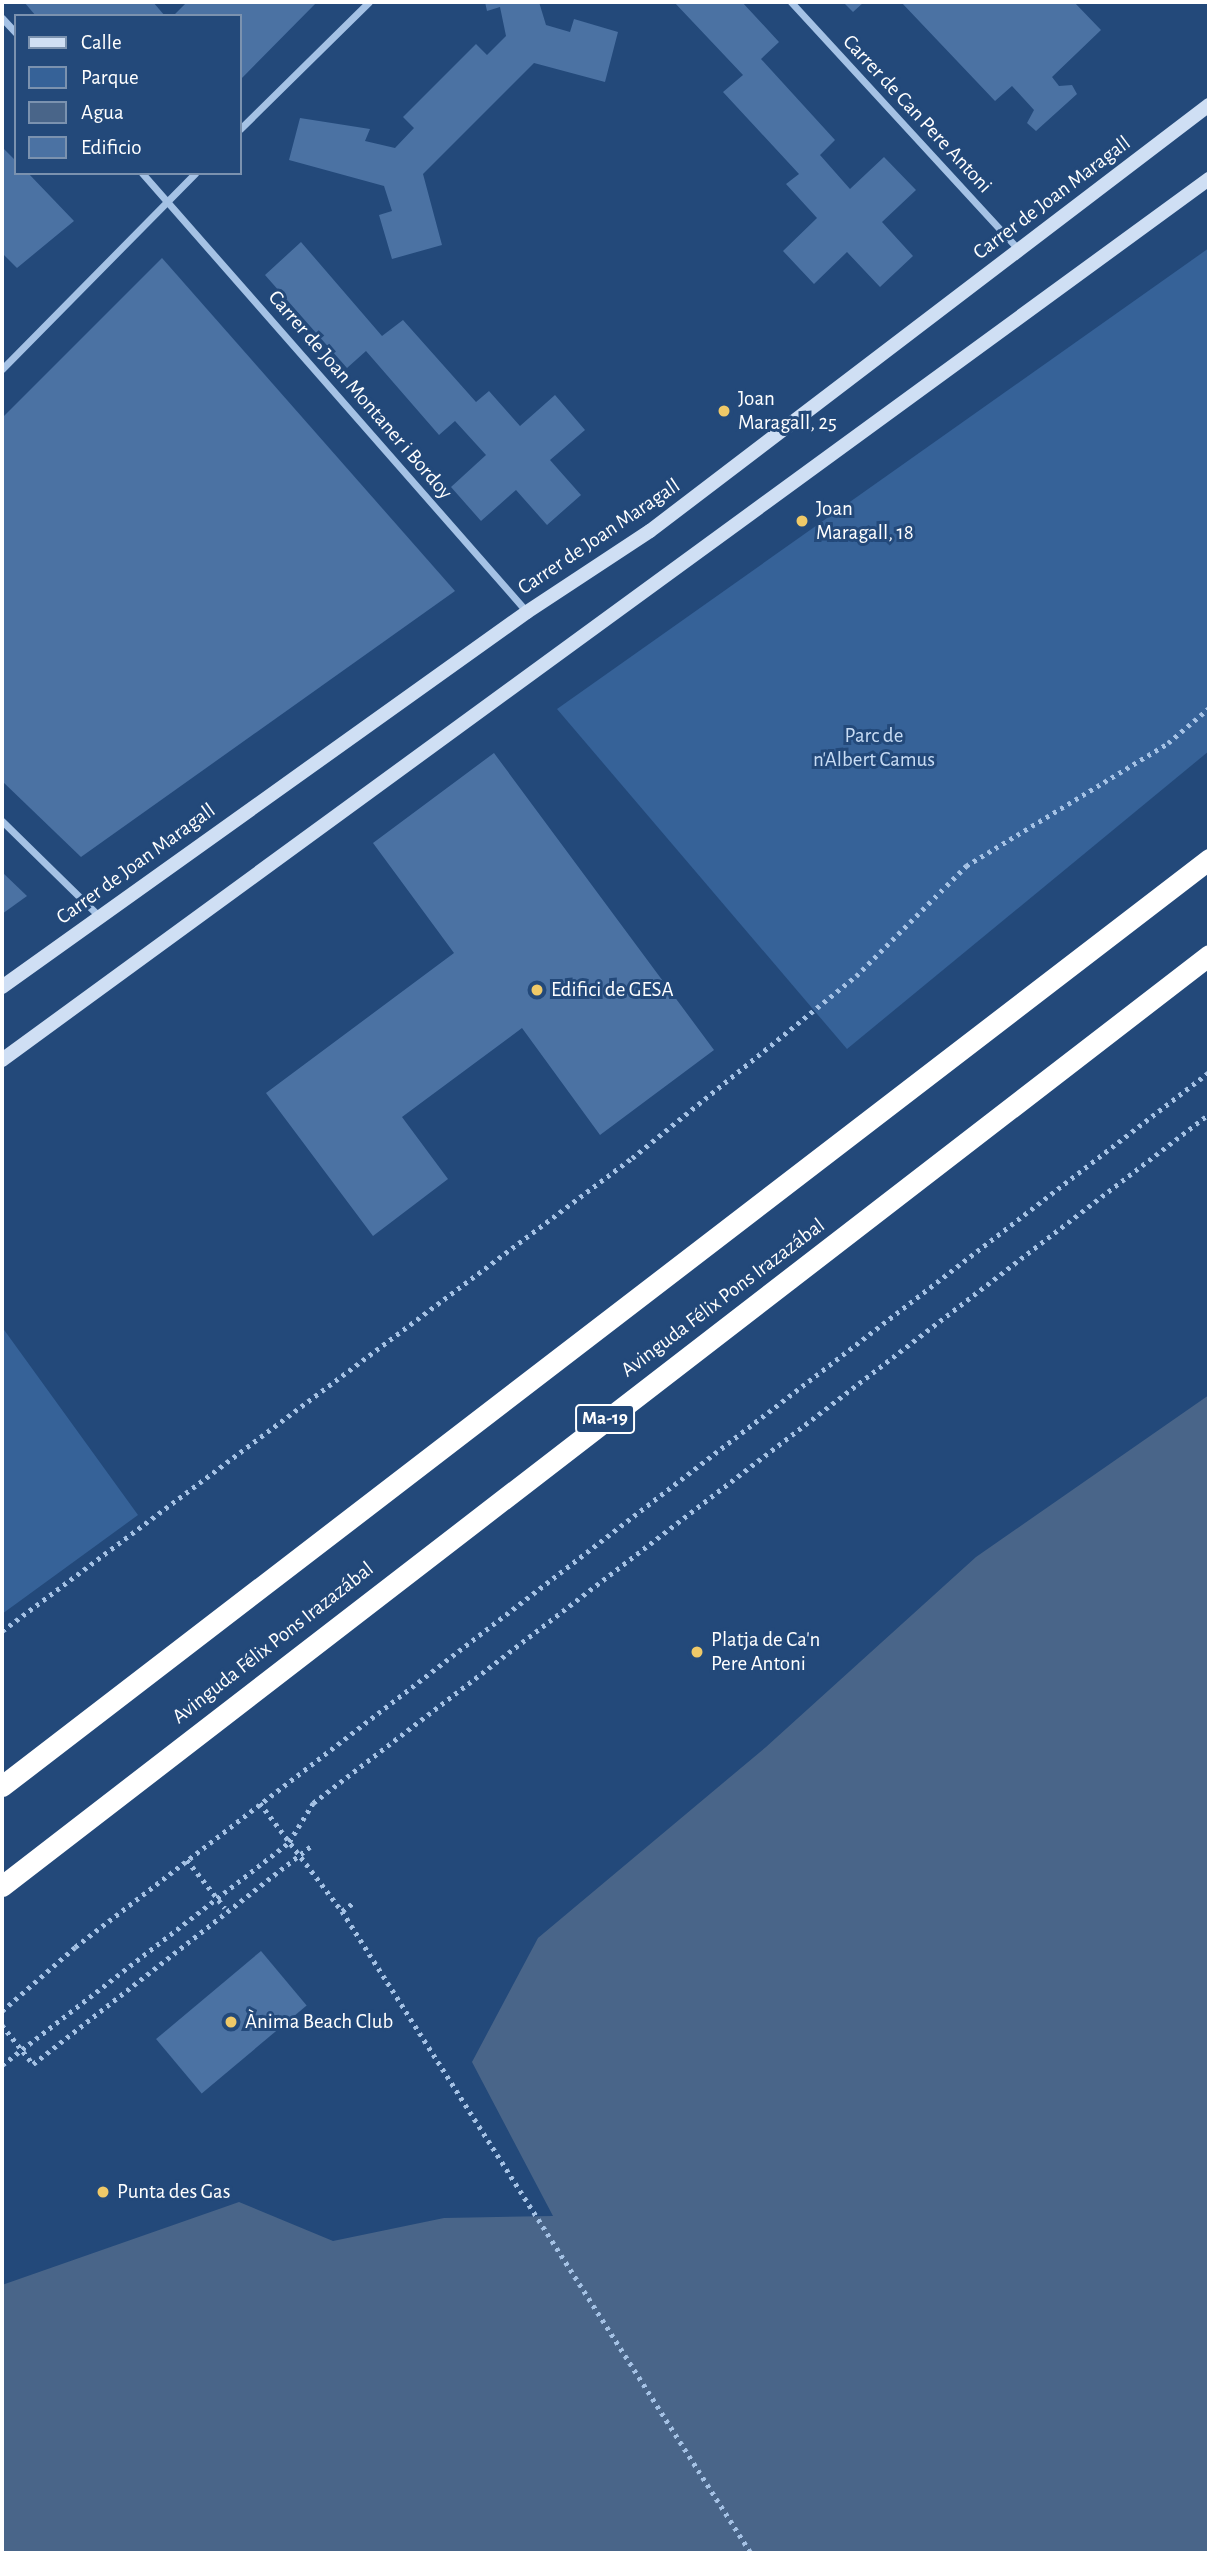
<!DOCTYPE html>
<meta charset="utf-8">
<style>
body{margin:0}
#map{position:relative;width:1211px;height:2555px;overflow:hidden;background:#23497a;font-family:"Alegreya Sans",sans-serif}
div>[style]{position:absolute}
.green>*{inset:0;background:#366298}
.water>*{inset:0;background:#496589}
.building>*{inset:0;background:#4b72a3;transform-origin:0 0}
.path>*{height:4.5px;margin-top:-2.25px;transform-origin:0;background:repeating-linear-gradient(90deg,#a5c2e5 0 3.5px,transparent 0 8.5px)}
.street>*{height:7px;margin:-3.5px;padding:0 3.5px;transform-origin:3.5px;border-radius:3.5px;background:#a5c2e5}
.secondary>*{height:14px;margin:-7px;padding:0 7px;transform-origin:7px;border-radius:7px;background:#cfdff4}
.highway>*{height:21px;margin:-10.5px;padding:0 10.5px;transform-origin:10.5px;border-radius:10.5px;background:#fff}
.dots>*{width:19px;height:19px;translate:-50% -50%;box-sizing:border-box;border:4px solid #23497a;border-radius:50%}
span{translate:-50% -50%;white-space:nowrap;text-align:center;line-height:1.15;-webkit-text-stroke:6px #23497a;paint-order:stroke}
.shield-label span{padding:2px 5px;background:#23497a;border:2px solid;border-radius:5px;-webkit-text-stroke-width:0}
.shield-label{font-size:19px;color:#fff;font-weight:700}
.street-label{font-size:21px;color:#fff}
.poi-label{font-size:21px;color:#fff}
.left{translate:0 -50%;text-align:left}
.park-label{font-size:21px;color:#c8dcf4}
.frame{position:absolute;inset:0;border:4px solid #fff;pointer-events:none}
.legend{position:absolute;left:14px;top:14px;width:228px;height:161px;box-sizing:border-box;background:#23497a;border:2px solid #7b92af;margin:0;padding:9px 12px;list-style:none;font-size:21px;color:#fff}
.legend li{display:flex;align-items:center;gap:14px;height:35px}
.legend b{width:35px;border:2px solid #7b92af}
</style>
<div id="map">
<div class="green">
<i style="clip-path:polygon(1209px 248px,1209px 751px,847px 1049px,557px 709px)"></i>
<i style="clip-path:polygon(2px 1327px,138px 1515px,2px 1614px,2px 1326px)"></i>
</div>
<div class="water">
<i style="clip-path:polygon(1209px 1395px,1209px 2553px,2px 2553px,2px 2285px,239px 2202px,333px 2241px,444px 2218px,553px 2216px,472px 2062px,538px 1938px,766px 1747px,976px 1557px)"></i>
</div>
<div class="building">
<i style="clip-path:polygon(24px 2px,153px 2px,165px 16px,36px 16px)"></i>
<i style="clip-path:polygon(187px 2px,317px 2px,240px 80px,240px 16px,173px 16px)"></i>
<i style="clip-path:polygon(485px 2px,539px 2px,546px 25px,570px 32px,574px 19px,618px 32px,605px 82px,534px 63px,423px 174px,442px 245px,392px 259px,379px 215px,392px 211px,384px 186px,289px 160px,300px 118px,370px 129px,365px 141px,395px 148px,414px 128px,403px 117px,476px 44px,487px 55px,506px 36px,500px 7px,487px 11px)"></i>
<i style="clip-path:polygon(674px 2px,742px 2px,779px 42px,761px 59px,835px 140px,820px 155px,850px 189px,884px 157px,916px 190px,882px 222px,913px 256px,880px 287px,847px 252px,814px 284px,783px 251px,817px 218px,786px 184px,799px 174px,723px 92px,743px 75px)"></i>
<i style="clip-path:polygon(843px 2px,864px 2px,853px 12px)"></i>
<i style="clip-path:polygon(901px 2px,1074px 2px,1101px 30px,1052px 77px,1059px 86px,1072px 85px,1077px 94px,1036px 131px,1027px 123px,1034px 110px,1012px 86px,995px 101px)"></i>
<i style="clip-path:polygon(2px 147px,16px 161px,16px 173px,28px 173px,74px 221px,17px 268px,2px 253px)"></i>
<i style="clip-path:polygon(301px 242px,382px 336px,403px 320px,476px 402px,489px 391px,520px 426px,555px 395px,585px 430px,550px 460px,581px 495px,547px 525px,516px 490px,481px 521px,451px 487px,486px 455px,455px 421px,439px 435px,366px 351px,347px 368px,265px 275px)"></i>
<i style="clip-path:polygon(162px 258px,455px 591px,81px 857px,2px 781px,2px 418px)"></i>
<i style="clip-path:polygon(494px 753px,714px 1050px,600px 1135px,522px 1028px,402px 1117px,448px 1179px,373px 1236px,266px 1093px,454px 953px,373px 843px)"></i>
<i style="clip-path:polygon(2px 872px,27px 896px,2px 914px)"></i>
<i style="left:261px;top:1951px;width:71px;height:137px;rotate:50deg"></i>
</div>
<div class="path">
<i style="left:2px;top:1631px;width:788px;rotate:-36.9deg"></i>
<i style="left:632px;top:1158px;width:289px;rotate:-39.1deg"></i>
<i style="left:856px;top:976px;width:156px;rotate:-45deg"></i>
<i style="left:966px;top:866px;width:237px;rotate:-31.3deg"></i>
<i style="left:1168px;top:743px;width:54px;rotate:-40.5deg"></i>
<i style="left:260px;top:1803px;width:136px;rotate:52.8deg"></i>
<i style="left:342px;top:1911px;width:761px;rotate:57.5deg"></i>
<i style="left:187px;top:1860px;width:61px;rotate:51.6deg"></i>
<i style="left:342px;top:1911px;width:14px;rotate:-36deg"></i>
<i style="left:2px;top:2011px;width:97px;rotate:-41.2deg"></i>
<i style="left:75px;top:1947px;width:1432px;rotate:-37.65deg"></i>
<i style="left:2px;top:2025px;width:50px;rotate:51.5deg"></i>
<i style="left:33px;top:2064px;width:353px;rotate:-38.1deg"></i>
<i style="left:2px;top:2065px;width:363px;rotate:-37.8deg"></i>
<i style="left:289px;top:1842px;width:46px;rotate:-58.4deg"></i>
<i style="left:313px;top:1803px;width:1130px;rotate:-37.56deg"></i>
</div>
<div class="street">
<i style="left:791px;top:2px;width:335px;rotate:47.4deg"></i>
<i style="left:2px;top:18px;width:21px;rotate:47deg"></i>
<i style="left:240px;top:129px;width:181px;rotate:-44.6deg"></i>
<i style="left:142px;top:173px;width:584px;rotate:48.75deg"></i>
<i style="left:2px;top:369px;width:275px;rotate:-45.4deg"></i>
<i style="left:2px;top:821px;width:136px;rotate:44.4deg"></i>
</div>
<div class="secondary">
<i style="left:2px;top:987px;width:645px;rotate:-35.54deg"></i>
<i style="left:527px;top:612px;width:147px;rotate:-33.4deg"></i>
<i style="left:650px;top:531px;width:703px;rotate:-37.31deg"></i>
<i style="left:2px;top:1060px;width:1494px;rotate:-36.13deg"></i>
</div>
<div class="highway">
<i style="left:2px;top:1786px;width:1522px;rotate:-37.52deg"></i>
<i style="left:2px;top:1886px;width:1524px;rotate:-37.64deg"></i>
</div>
<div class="dots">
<i style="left:724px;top:411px;background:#efc968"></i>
<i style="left:802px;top:521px;background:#efc968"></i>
<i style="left:537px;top:990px;background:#efc968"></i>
<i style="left:697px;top:1652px;background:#efc968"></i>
<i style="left:231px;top:2022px;background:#efc968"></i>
<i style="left:103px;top:2192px;background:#efc968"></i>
</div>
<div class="shield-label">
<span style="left:605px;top:1419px">Ma-19</span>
</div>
<div class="street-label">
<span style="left:917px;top:114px;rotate:47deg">Carrer de Can Pere Antoni</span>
<span style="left:1052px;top:198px;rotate:-37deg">Carrer de Joan Maragall</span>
<span style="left:360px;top:395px;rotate:49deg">Carrer de Joan Montaner i Bordoy</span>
<span style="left:599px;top:537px;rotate:-34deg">Carrer de Joan Maragall</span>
<span style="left:136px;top:864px;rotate:-36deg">Carrer de Joan Maragall</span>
<span style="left:723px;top:1298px;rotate:-37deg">Avinguda Félix Pons Irazazábal</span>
<span style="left:273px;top:1643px;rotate:-38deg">Avinguda Félix Pons Irazazábal</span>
</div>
<div class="poi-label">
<span class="left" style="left:738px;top:411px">Joan<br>Maragall, 25</span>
<span class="left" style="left:816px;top:521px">Joan<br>Maragall, 18</span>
<span class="left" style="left:551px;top:990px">Edifici de GESA</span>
<span class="left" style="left:711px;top:1652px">Platja de Ca'n<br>Pere Antoni</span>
<span class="left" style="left:245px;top:2022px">Ànima Beach Club</span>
<span class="left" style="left:117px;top:2192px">Punta des Gas</span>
</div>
<div class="park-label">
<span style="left:874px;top:748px">Parc de<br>n'Albert Camus</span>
</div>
<div class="frame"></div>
<ul class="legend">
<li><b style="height:9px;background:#cfdff4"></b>Calle</li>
<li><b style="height:19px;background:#366298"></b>Parque</li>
<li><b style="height:19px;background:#496589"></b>Agua</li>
<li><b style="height:19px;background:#4b72a3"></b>Edificio</li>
</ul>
</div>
